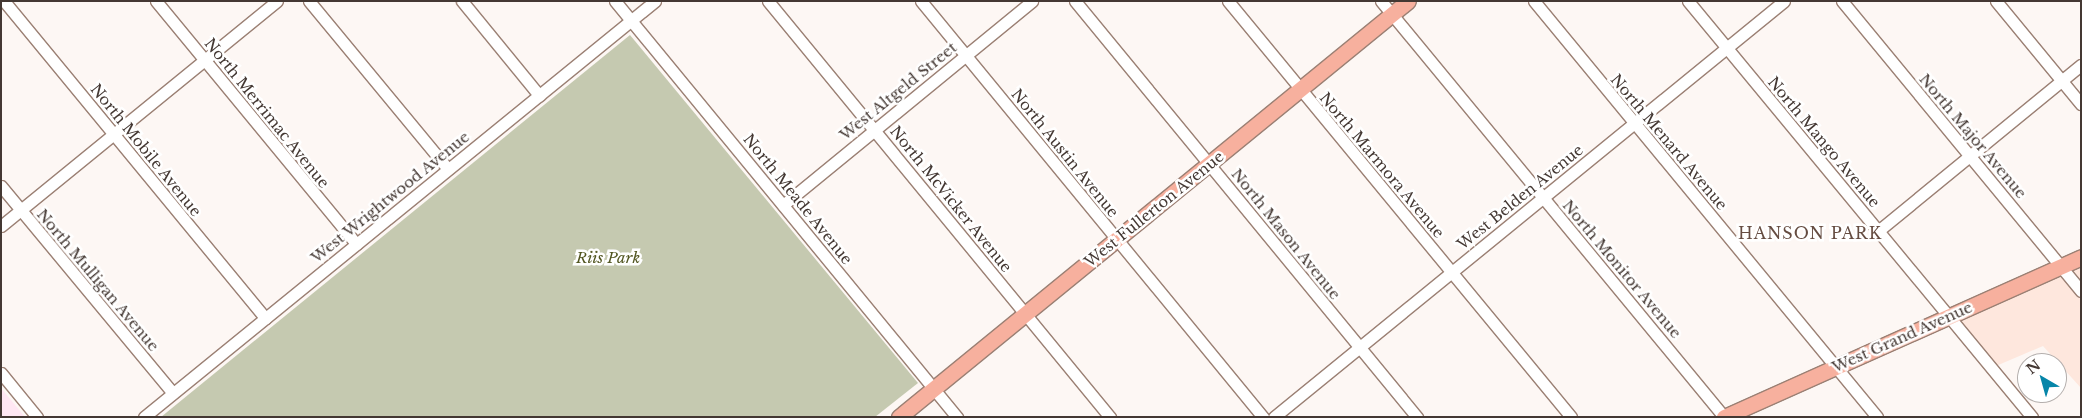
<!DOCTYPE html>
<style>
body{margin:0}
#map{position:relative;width:2082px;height:418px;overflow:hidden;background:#fdf7f4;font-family:"Libre Baskerville",serif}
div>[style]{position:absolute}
.commercial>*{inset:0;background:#ffe7f3}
.built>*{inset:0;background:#fee7dd}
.green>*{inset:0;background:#c5c9b0}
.roads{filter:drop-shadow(1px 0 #9b8074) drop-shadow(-1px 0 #9b8074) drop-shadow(0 1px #9b8074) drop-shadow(0 -1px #9b8074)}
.minor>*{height:11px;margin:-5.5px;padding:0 5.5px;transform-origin:5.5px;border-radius:5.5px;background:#fff}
.major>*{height:15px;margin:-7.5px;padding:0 7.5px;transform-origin:7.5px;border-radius:7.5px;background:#f7b09e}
span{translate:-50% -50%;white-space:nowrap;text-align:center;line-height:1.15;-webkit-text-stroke:5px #fff;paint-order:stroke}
.street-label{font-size:15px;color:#443833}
.park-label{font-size:15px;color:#525621;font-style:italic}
.neighbourhood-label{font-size:16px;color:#654c41;letter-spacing:1px}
.frame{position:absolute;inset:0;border:2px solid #443833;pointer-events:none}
.north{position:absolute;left:2017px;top:353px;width:50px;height:50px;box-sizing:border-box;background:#fff;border:1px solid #b4afad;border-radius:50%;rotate:322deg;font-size:14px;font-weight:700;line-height:20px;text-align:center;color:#443833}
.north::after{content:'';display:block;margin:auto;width:18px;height:22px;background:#0786a9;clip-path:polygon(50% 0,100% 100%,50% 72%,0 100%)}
</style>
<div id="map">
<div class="commercial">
<i style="clip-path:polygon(1px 388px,25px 417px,1px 417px)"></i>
</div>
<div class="built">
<i style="clip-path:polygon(2081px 266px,2081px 388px,2043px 346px,1996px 366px,1958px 320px)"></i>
</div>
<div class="green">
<i style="clip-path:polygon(630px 35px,918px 383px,875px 417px,161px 417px)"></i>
</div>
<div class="roads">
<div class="minor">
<i style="left:4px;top:1px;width:411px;rotate:50.5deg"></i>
<i style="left:156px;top:1px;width:315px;rotate:50.5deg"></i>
<i style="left:309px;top:1px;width:218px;rotate:50.4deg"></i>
<i style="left:462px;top:1px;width:122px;rotate:50.7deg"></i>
<i style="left:615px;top:1px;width:539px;rotate:50.58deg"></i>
<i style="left:768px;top:1px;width:539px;rotate:50.58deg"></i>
<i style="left:921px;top:1px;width:539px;rotate:50.58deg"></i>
<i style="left:1075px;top:1px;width:539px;rotate:50.58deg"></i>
<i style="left:1228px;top:1px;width:539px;rotate:50.49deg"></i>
<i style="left:1381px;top:1px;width:539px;rotate:50.49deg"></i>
<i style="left:1534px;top:1px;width:539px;rotate:50.49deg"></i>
<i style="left:1688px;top:1px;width:540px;rotate:50.41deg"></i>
<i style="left:1842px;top:1px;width:376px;rotate:50.5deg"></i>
<i style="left:1996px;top:1px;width:134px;rotate:50.5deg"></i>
<i style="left:1px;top:186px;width:269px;rotate:50.3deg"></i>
<i style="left:783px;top:205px;width:322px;rotate:-39.3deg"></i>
<i style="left:1px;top:226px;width:356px;rotate:-39.2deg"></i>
<i style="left:1878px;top:231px;width:262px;rotate:-39.3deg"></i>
<i style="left:1px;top:373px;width:57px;rotate:50.7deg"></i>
<i style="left:144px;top:417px;width:659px;rotate:-39.15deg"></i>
<i style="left:1274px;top:417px;width:658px;rotate:-39.2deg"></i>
</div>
<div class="major">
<i style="left:899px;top:417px;width:657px;rotate:-39.26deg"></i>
<i style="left:1724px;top:417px;width:391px;rotate:-24.1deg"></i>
</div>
</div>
<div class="street-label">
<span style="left:898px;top:91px;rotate:-39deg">West Altgeld Street</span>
<span style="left:267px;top:113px;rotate:51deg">North Merrimac Avenue</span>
<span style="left:1973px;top:136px;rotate:50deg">North Major Avenue</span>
<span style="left:1669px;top:142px;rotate:50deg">North Menard Avenue</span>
<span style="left:1824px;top:142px;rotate:50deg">North Mango Avenue</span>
<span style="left:146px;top:150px;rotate:51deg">North Mobile Avenue</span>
<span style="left:1065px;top:153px;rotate:51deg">North Austin Avenue</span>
<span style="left:1382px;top:165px;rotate:50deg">North Marmora Avenue</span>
<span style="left:390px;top:197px;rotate:-39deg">West Wrightwood Avenue</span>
<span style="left:1520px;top:197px;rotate:-39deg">West Belden Avenue</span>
<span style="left:798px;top:199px;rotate:51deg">North Meade Avenue</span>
<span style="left:951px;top:199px;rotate:51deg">North McVicker Avenue</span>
<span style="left:1154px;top:209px;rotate:-39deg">West Fullerton Avenue</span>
<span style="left:1286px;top:234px;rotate:51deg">North Mason Avenue</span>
<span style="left:1622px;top:269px;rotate:50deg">North Monitor Avenue</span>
<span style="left:98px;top:280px;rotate:50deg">North Mulligan Avenue</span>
<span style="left:1902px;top:337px;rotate:-24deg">West Grand Avenue</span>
</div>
<div class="park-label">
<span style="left:608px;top:258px">Riis Park</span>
</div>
<div class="neighbourhood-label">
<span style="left:1810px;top:233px">HANSON PARK</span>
</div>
<div class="frame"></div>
<div class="north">N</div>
</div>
